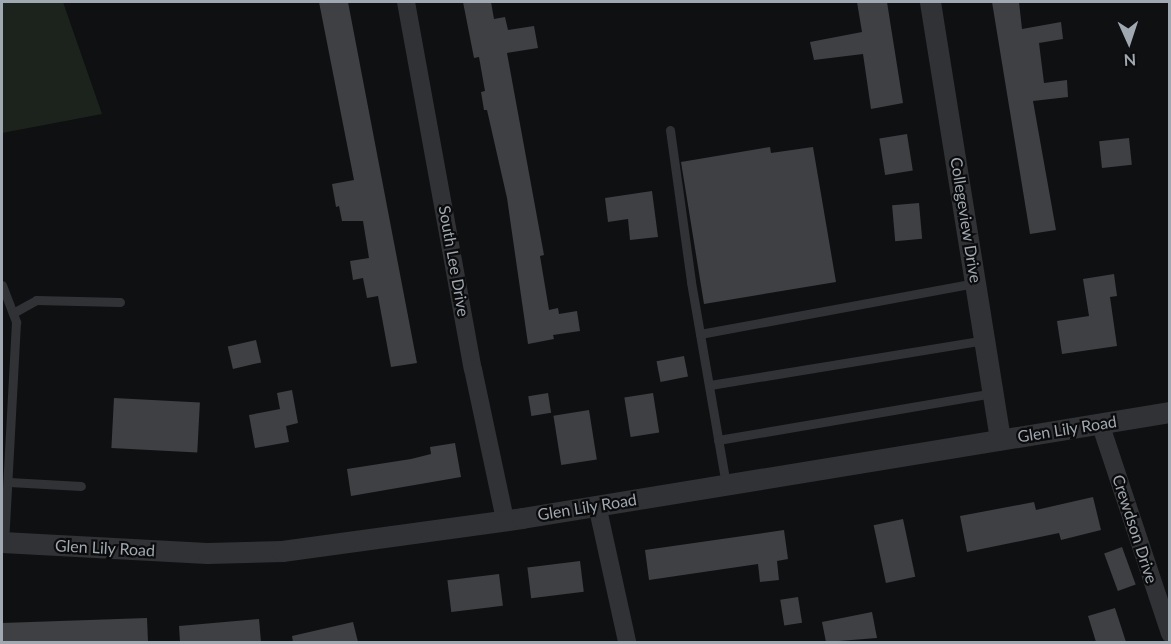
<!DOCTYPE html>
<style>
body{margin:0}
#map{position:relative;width:1171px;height:644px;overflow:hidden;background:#0f1011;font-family:Lato,sans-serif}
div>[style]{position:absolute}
.green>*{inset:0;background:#1c231c}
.building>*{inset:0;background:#3e4044;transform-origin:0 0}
.service>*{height:9px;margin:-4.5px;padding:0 4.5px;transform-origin:4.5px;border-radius:4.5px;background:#303236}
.minor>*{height:18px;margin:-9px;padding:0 9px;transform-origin:9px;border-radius:9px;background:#303236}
.tertiary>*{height:21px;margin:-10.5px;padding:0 10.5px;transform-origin:10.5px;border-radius:10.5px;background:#303236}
span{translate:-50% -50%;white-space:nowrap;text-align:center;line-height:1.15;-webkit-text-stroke:4.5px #0b0b0c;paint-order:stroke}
.street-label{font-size:16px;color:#a0a8b2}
.frame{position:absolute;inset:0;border:3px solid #a0a8b2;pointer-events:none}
.north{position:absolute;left:1099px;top:12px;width:60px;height:60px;-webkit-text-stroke:4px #0b0b0c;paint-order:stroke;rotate:177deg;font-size:16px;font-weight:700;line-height:24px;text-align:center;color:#a0a8b2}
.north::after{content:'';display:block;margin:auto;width:21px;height:27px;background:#a0a8b2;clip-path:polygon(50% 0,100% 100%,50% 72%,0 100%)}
</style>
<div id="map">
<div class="green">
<i style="clip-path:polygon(2px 2px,63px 2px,102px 114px,2px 133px)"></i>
</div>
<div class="building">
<i style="clip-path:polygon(319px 2px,348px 2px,417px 363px,391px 367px,378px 296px,367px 298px,363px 278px,353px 280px,350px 261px,369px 258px,363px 221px,342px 221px,339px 206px,336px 207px,332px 184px,354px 180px)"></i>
<i style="clip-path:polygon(463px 2px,491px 2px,494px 19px,505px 17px,508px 30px,534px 26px,538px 48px,507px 53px,544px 255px,540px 256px,549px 310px,558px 308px,559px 314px,577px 311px,580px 331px,553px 335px,554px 339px,528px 344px,507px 198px,487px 110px,484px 110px,481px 92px,485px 91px,479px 57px,474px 58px)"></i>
<i style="clip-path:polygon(857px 2px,887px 2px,903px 103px,871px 109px,863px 54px,814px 60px,810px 42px,862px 32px)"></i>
<i style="clip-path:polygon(992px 2px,1019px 2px,1022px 29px,1061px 22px,1063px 39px,1039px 43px,1044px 83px,1067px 80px,1068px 97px,1033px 101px,1056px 230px,1030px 234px)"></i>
<i style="left:907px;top:134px;width:37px;height:28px;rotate:81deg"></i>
<i style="left:1129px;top:138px;width:27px;height:30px;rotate:84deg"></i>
<i style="clip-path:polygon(770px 147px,771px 153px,813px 147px,836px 282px,704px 304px,681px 162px)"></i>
<i style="clip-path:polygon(652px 191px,658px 237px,630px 240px,628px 219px,608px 222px,605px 198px)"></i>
<i style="left:919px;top:203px;width:36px;height:27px;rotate:85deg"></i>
<i style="clip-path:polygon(1114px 274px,1117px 296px,1110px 297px,1117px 346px,1062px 354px,1057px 321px,1089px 316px,1083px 279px)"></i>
<i style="left:256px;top:340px;width:23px;height:29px;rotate:77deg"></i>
<i style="left:684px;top:356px;width:21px;height:28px;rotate:79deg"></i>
<i style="clip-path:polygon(292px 390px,298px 423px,286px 426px,289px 442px,255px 448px,249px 415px,280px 409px,277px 393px)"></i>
<i style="left:548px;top:393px;width:20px;height:20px;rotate:81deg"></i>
<i style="left:653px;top:393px;width:40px;height:29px;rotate:81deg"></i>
<i style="left:114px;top:398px;width:86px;height:50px;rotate:3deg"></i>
<i style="left:589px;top:410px;width:50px;height:36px;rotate:81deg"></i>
<i style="clip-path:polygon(455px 443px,461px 477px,351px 496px,347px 469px,411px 459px,431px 454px,430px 447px)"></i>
<i style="clip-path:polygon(1093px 497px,1101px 530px,1061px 540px,1059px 533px,967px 552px,960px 516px,1034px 502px,1036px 510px)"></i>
<i style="left:903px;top:519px;width:59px;height:30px;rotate:78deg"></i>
<i style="clip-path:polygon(784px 530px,788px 559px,777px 561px,779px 580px,760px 582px,758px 564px,649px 580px,645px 550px)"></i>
<i style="left:1122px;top:547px;width:40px;height:19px;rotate:70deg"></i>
<i style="left:580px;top:561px;width:31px;height:53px;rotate:83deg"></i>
<i style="left:499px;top:574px;width:32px;height:52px;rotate:83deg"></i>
<i style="left:798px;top:597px;width:26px;height:18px;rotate:81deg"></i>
<i style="clip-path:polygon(1115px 608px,1126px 642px,1096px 642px,1088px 616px)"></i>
<i style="clip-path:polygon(872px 612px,877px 638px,826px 642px,822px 622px)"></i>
<i style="clip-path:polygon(147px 618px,148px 642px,2px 642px,2px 623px)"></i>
<i style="clip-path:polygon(259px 619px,261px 642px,180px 642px,179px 626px)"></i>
<i style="clip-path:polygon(353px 622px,358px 642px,293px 642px,292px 636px)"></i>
</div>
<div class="service">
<i style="left:670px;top:130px;width:153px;rotate:82.1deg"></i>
<i style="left:691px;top:282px;width:205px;rotate:80.2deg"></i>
<i style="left:2px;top:285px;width:40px;rotate:69deg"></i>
<i style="left:16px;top:322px;width:220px;rotate:93.1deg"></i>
<i style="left:13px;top:313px;width:26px;rotate:-29deg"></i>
<i style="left:36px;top:300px;width:84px;rotate:1.4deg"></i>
<i style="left:700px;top:334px;width:279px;rotate:-10.5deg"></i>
<i style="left:710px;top:385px;width:278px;rotate:-9.3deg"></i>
<i style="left:718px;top:440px;width:280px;rotate:-9.7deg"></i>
<i style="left:9px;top:482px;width:72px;rotate:3.2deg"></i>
</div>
<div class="minor">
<i style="left:406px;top:2px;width:373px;rotate:79.7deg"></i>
<i style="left:473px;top:369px;width:154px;rotate:78deg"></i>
<i style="left:1100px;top:423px;width:222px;rotate:71.6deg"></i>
<i style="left:597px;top:505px;width:140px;rotate:77.6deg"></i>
</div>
<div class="tertiary">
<i style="left:930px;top:2px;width:443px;rotate:80.9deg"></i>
<i style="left:2px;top:542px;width:205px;rotate:3.1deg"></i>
<i style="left:207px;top:553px;width:75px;rotate:-1.5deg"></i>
<i style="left:282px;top:551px;width:242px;rotate:-7.8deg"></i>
<i style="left:522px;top:518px;width:657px;rotate:-9.29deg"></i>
</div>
<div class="street-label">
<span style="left:966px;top:220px;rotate:81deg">Collegeview Drive</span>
<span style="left:454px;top:261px;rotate:80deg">South Lee Drive</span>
<span style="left:1067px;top:429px;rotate:-9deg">Glen Lily Road</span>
<span style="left:587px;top:507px;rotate:-9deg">Glen Lily Road</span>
<span style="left:1135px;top:529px;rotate:72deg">Crewdson Drive</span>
<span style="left:105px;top:548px;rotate:3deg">Glen Lily Road</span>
</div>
<div class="frame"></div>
<div class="north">N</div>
</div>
